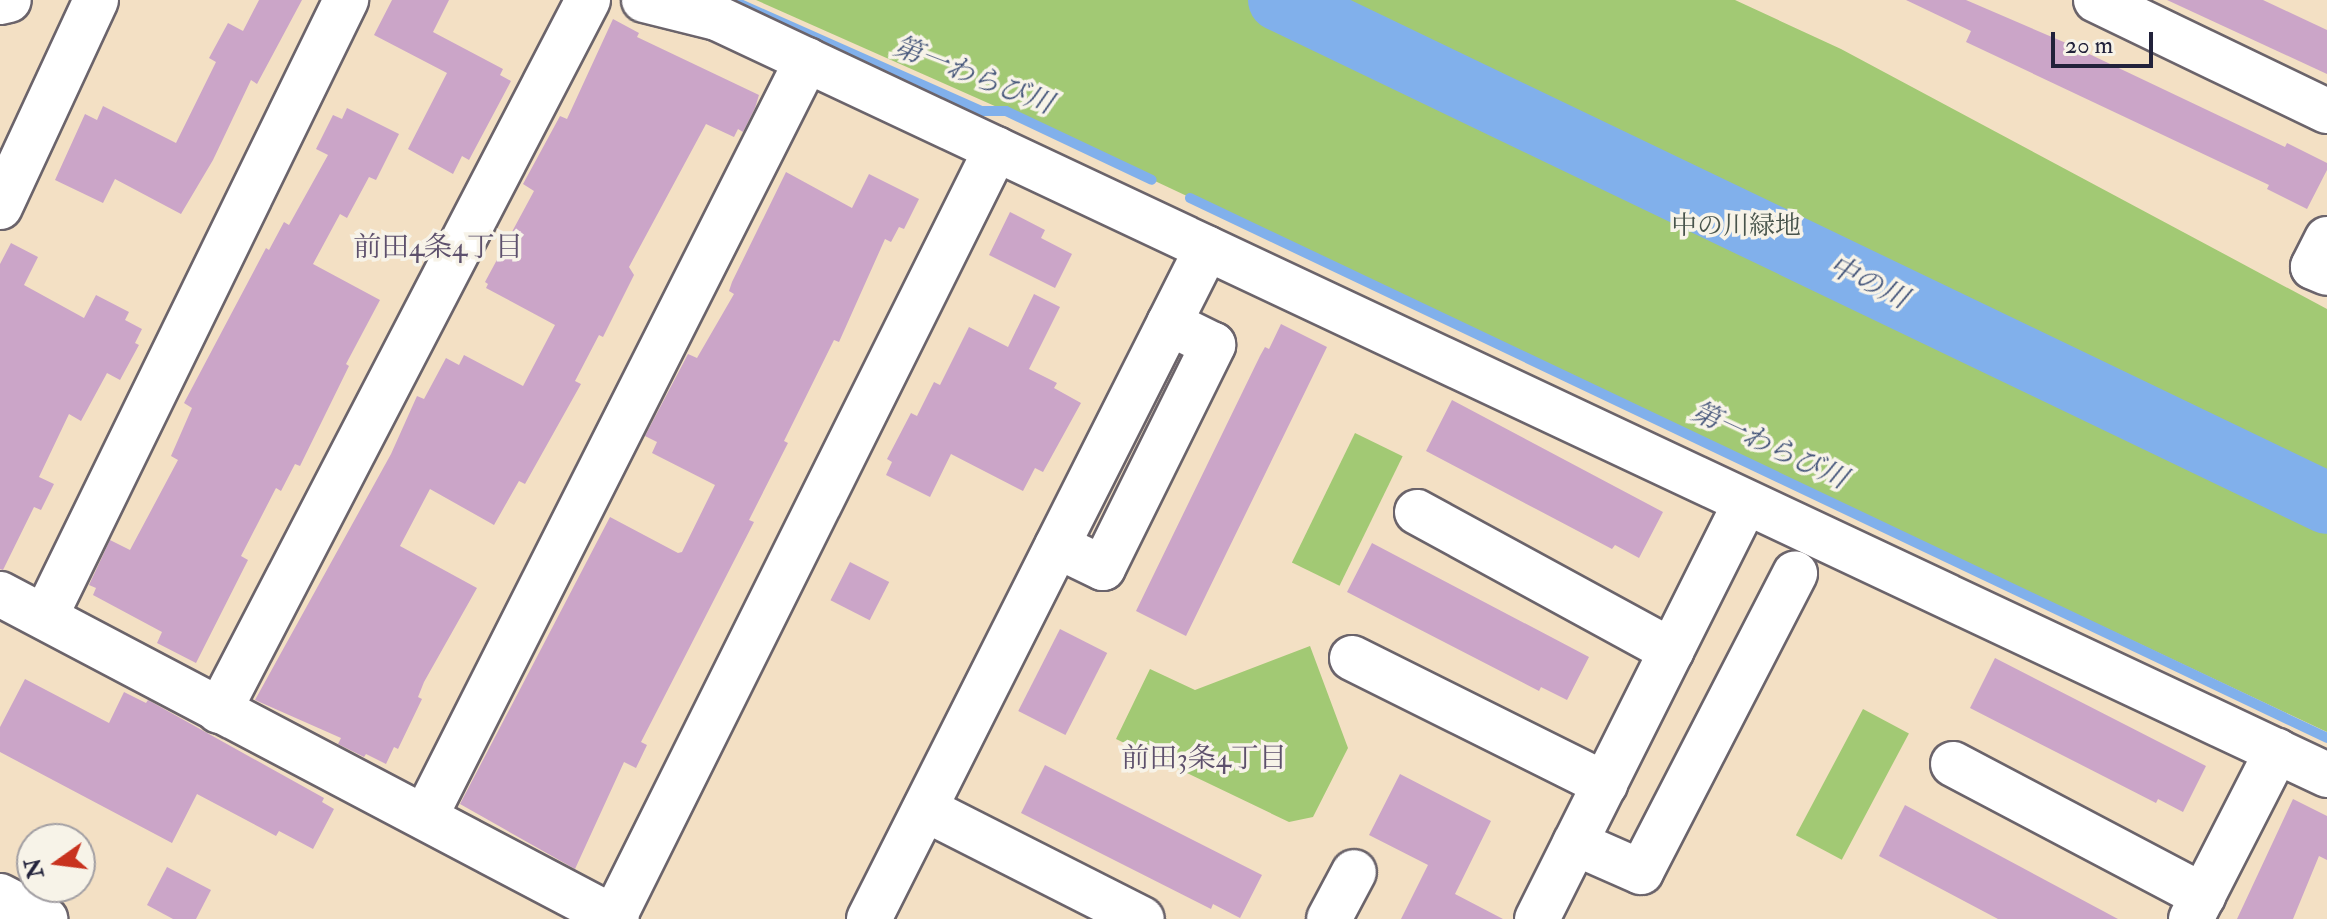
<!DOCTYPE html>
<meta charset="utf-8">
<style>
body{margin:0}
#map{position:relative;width:2327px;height:919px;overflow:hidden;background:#f3e0c4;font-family:"IM FELL Double Pica","Noto Serif JP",serif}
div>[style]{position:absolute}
.green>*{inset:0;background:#a2c974;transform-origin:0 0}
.stream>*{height:10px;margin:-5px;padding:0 5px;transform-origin:5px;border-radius:5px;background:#81b0eb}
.river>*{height:62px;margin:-31px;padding:0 31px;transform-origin:31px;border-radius:31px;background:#81b0eb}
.building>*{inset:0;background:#cba5c8;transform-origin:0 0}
.roads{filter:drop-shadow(2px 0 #6b646b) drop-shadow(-2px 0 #6b646b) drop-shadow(0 2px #6b646b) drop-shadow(0 -2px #6b646b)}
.minor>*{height:44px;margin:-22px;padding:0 22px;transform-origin:22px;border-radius:22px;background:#fff}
span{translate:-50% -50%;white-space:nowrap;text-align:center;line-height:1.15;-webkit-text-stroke:7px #f7f3e8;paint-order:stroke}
.park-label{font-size:26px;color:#48544c}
.water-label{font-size:28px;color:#435479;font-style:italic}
.neighbourhood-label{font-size:28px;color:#5d506c}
.north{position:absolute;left:16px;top:823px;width:80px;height:80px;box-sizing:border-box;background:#f7f3e8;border:2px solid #a29fa3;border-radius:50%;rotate:256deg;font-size:22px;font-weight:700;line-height:32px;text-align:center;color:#22223b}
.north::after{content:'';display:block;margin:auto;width:28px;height:36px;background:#c8321e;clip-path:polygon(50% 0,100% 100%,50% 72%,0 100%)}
.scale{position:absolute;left:2051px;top:32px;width:102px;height:36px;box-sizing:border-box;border:4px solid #22223b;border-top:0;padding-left:10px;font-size:24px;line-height:28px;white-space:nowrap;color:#22223b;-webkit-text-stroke:6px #f7f3e8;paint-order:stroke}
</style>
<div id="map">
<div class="green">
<i style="clip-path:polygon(756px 0,1735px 0,1841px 49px,2327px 309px,2327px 732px,1006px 111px)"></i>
<i style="left:1355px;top:433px;width:53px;height:144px;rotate:26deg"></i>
<i style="clip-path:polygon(1310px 646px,1348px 748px,1313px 817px,1289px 822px,1116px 739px,1150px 669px,1195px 690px)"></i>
<i style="left:1863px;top:709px;width:52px;height:143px;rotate:28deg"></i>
</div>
<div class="stream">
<i style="left:731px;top:0;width:274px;rotate:23.9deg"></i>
<i style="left:982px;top:111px;width:24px"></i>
<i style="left:1006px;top:111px;width:161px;rotate:25.3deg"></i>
<i style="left:1190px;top:198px;width:1259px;rotate:25.4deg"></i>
</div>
<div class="river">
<i style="left:1279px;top:0;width:1162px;rotate:25.64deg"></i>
</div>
<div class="building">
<i style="clip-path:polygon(259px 0,302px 0,257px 84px,251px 80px,213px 160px,181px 214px,115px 179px,103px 203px,55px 180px,85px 114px,97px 120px,103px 106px,176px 143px,216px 62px,209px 58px,228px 23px,243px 31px)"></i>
<i style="clip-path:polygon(392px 0,449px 0,433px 32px,503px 69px,500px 75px,511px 81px,469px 160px,462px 156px,453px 174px,408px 149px,447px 73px,374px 35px)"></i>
<i style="clip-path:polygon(1906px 0,1966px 0,2066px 43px,2285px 147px,2287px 143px,2327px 163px,2327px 170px,2307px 209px,2267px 189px,2269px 185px,1966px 42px,1971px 31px)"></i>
<i style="clip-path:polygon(2167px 0,2263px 0,2327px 30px,2327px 74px)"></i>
<i style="clip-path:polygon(613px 19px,639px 33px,637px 37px,759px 95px,755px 108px,743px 132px,738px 129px,734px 137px,706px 124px,629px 267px,634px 275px,603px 337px,599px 335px,575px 381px,581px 384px,525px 484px,519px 481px,494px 525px,430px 489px,400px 546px,477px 588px,424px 682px,418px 697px,422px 699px,398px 749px,394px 747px,386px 764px,366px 754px,364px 757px,338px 744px,341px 738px,255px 700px,391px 454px,417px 396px,424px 399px,446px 358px,459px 365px,464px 355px,523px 386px,555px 325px,486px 288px,488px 284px,485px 282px,534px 191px,523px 184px,560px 116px,567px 119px)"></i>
<i style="clip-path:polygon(347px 108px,399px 134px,376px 180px,369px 177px,347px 218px,340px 214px,313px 264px,380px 300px,346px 364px,349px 366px,300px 466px,295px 464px,281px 491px,276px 488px,241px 556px,248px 560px,196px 663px,157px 643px,162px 632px,93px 595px,96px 588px,89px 585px,110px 540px,130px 550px,178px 460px,171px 456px,192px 408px,184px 403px,266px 248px,269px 250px,284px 222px,289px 225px,328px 155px,316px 149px,333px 115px,342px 119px)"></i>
<i style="clip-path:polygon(786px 172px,852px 208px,869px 174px,919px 199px,904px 229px,899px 227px,891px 242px,885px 239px,839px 342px,834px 340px,784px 441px,788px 443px,749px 520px,754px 522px,641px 742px,647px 745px,636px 768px,624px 762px,575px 869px,460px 804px,610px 517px,678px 553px,682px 552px,715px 485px,652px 453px,657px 442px,645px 436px,688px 354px,697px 358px,734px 294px,729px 291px,732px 282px)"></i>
<i style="clip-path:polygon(1010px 212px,1045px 230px,1041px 238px,1072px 254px,1055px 288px,989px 255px)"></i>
<i style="clip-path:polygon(11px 243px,38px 257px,24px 285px,84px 318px,96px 295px,129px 312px,125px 320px,142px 329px,135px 343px,139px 345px,120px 380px,107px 373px,81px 421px,69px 414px,39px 477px,54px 484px,41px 510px,34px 507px,3px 570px,0 569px,0 264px)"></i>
<i style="clip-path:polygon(1034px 294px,1060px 307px,1029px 369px,1057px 383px,1054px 388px,1081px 403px,1043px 472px,1035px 468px,1023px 491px,951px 454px,930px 497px,886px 475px,892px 462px,887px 459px,911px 413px,917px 416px,934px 382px,940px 385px,969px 327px,1008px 347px)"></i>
<i style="clip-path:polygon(1281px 324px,1327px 347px,1186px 636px,1136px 611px,1260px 356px,1265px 347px,1269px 349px)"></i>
<i style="clip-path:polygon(1452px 400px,1663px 512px,1639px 558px,1615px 545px,1612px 549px,1426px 451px)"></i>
<i style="clip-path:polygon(1372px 543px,1589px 657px,1567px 700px,1541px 687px,1539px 691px,1347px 592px)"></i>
<i style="left:850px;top:562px;width:44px;height:43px;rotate:27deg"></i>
<i style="left:1060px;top:629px;width:53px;height:92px;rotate:27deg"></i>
<i style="clip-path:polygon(1995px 658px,2206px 766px,2183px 812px,2158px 799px,2156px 803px,1970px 708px)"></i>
<i style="clip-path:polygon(25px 679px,109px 723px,124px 692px,146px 703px,148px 700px,324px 798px,322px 802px,334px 809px,313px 849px,279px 831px,276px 836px,197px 794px,172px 843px,0 752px,0 727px)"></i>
<i style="clip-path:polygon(1045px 765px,1262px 875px,1240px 918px,1213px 904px,1211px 909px,1021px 813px)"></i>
<i style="clip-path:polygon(1400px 774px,1491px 821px,1455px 894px,1503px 919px,1401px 919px,1428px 865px,1369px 835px)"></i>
<i style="clip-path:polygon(2293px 799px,2327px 816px,2327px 860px,2319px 856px,2293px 919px,2237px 919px)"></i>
<i style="clip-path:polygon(1905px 805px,2118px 919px,1998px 919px,1879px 856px)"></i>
<i style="clip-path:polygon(167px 867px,211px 890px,196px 919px,173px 919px,147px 905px)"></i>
</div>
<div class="roads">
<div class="minor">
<i style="left:644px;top:0;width:75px;rotate:13.9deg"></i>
<i style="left:717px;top:18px;width:1779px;rotate:25.18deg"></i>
<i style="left:2096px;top:0;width:256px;rotate:25.7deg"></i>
<i style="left:0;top:2px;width:9px;rotate:-13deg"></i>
<i style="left:0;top:207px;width:228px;rotate:-65.1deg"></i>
<i style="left:2327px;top:239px;width:31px;rotate:117deg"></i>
<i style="left:2313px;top:267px;width:15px;rotate:23deg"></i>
<i style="left:1417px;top:512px;width:290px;rotate:28.6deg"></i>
<i style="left:1057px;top:546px;width:51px;rotate:25.6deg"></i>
<i style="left:1103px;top:568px;width:249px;rotate:-63.7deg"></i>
<i style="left:1213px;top:345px;width:49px;rotate:-153.4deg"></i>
<i style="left:0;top:594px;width:697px;rotate:27.78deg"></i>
<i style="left:45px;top:617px;width:687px;rotate:-63.99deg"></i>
<i style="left:1352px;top:658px;width:283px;rotate:26.5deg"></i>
<i style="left:219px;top:711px;width:801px;rotate:-62.57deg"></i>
<i style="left:1953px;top:764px;width:283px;rotate:27.8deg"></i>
<i style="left:925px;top:809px;width:243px;rotate:26.9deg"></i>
<i style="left:425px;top:817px;width:848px;rotate:-63.22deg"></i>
<i style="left:1575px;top:843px;width:72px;rotate:23.7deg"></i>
<i style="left:1641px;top:872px;width:336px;rotate:-62.7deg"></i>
<i style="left:0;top:896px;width:51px;rotate:27.1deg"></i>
<i style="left:613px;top:919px;width:860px;rotate:-63.55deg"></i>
<i style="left:869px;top:919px;width:751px;rotate:-63.26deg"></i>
<i style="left:1329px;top:919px;width:53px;rotate:-62deg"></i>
<i style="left:1537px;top:919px;width:466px;rotate:-63.4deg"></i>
<i style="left:2191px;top:919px;width:189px;rotate:-62.9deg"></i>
</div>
</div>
<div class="park-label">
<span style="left:1736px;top:227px">中の川緑地</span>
</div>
<div class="water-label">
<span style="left:973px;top:76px;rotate:21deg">第一わらび川</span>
<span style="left:1868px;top:283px;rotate:26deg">中の川</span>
<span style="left:1769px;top:446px;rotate:25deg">第一わらび川</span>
</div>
<div class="neighbourhood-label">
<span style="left:438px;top:248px">前田4条4丁目</span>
<span style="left:1204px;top:759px">前田3条4丁目</span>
</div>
<div class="north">N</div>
<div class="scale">20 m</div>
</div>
